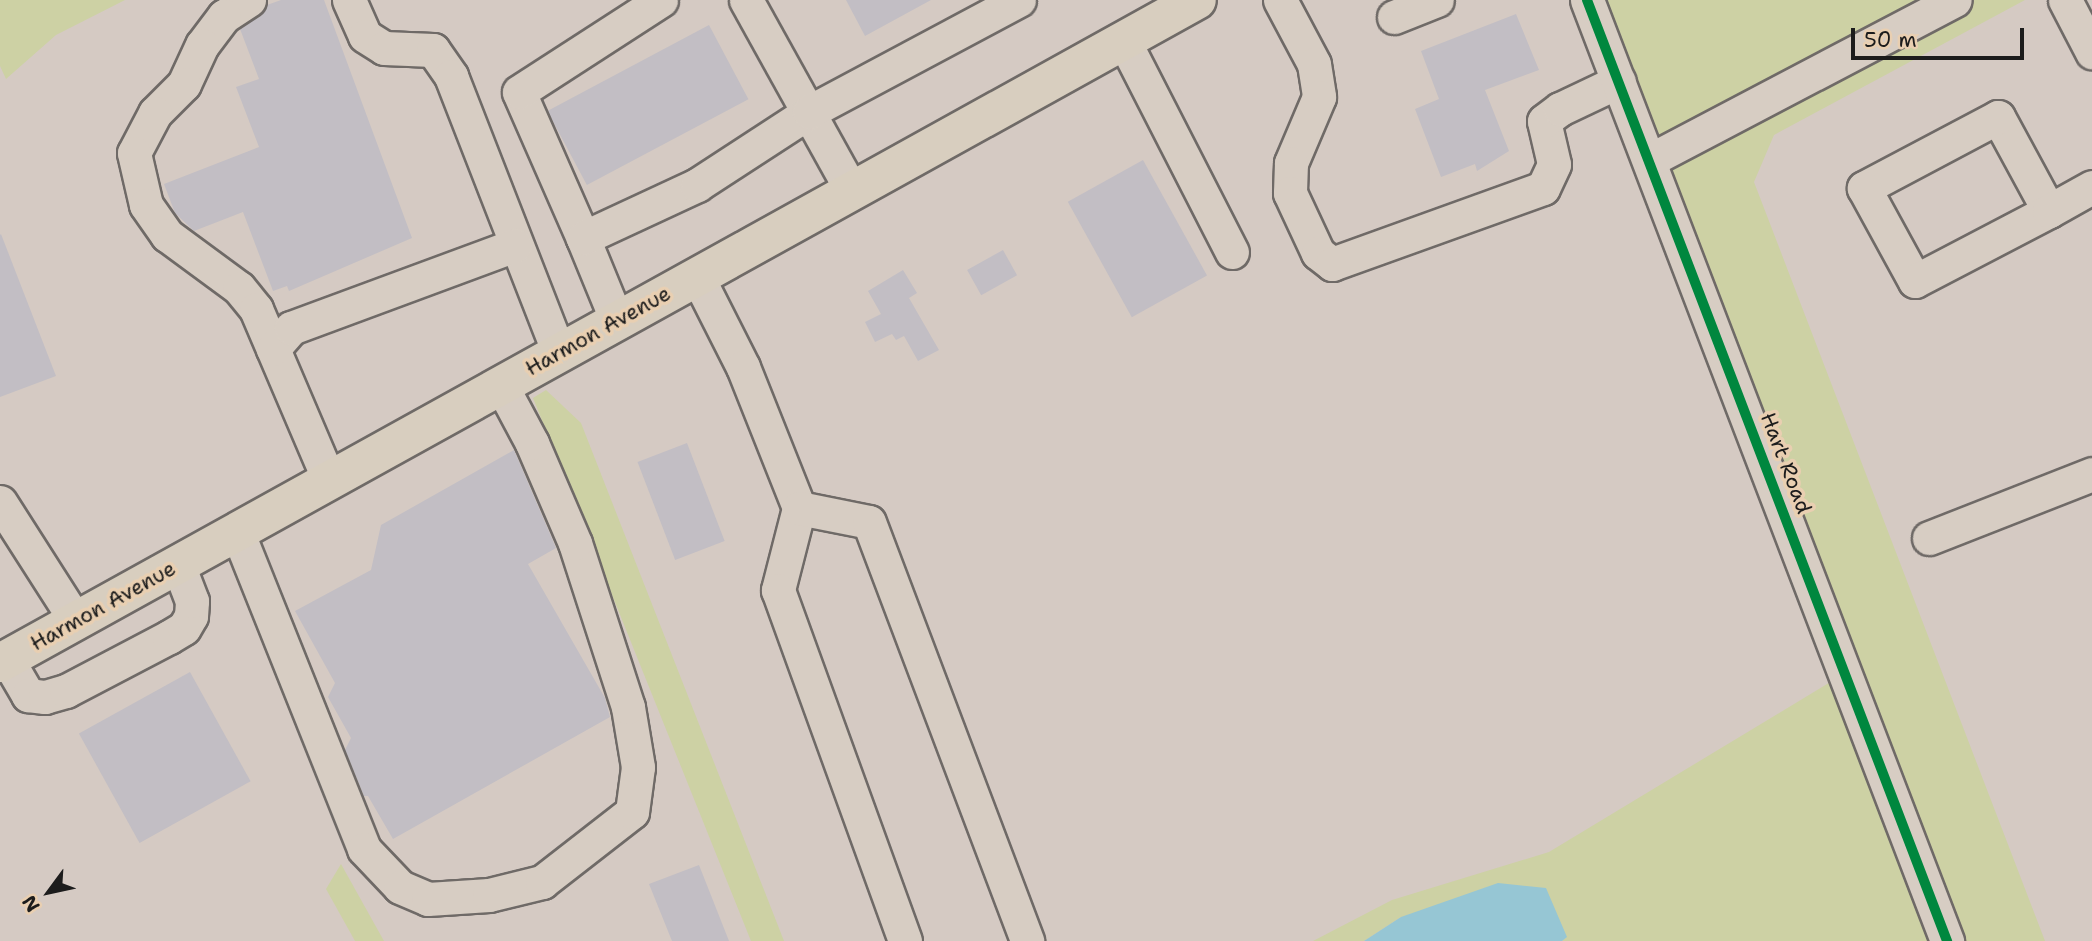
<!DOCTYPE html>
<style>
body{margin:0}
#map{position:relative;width:2092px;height:941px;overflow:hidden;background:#d5cac3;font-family:"Shantell Sans",sans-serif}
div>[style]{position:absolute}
.green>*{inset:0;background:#cdd1a4}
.water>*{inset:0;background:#96c6d4}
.building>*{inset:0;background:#c2bec4;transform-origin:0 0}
.roads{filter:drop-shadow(2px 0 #6f6a67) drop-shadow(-2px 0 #6f6a67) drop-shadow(0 2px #6f6a67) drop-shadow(0 -2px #6f6a67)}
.minor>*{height:33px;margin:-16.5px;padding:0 16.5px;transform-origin:16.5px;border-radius:16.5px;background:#d7cdc3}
.major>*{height:38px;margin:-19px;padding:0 19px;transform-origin:19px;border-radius:19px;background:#d8cebf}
.cycleway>*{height:10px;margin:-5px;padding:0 5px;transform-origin:5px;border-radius:5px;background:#00873e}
span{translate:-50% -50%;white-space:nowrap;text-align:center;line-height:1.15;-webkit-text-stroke:7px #e9cfb1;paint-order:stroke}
.street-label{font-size:21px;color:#1c1c1c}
.north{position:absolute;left:14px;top:857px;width:70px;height:70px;-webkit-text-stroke:5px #e9cfb1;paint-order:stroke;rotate:237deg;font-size:19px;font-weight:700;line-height:28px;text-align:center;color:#1c1c1c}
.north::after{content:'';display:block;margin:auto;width:24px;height:32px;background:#1c1c1c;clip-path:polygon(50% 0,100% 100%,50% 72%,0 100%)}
.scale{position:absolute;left:1851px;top:28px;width:173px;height:32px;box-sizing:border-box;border:4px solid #1c1c1c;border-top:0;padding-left:9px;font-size:21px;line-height:24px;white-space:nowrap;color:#1c1c1c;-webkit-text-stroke:5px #e9cfb1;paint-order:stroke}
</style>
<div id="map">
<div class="green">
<i style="clip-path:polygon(0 0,125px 0,56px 35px,6px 79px,0 66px)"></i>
<i style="clip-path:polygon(1601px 0,2025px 0,1774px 135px,1754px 182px,2045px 941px,1965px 941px)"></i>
<i style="clip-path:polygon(546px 390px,581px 423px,784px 941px,751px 941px,533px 398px)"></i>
<i style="clip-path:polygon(1832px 681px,1928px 941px,1562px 941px,1566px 937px,1401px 917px,1364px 941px,1313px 941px,1392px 900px,1549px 852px)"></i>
<i style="clip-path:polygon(341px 864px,384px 941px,355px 941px,326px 889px)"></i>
</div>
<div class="water">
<i style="clip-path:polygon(1498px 883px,1546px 888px,1567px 937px,1562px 941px,1364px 941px,1401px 917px)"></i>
</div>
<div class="building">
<i style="clip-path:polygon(281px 0,324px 0,412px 238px,289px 291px,287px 286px,273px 291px,243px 212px,194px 231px,175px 213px,164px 184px,259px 147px,236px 87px,259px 79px,240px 29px,267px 5px)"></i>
<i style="clip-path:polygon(846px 0,931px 0,865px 36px)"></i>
<i style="clip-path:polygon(1516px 14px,1539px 70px,1485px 90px,1509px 151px,1477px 171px,1475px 164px,1441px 177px,1415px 109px,1439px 99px,1421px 51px)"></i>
<i style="left:709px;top:25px;width:84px;height:183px;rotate:62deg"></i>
<i style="left:1143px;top:160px;width:132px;height:86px;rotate:61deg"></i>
<i style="clip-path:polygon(1px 234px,56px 376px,0 397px,0 235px)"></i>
<i style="left:1003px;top:250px;width:29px;height:41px;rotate:61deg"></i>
<i style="clip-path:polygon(903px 270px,917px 293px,909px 298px,939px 350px,918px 361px,904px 336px,896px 340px,892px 334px,875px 342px,865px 322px,881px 314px,868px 291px)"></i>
<i style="left:687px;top:443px;width:105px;height:53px;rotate:69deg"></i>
<i style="clip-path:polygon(514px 450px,556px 548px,528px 564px,605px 698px,610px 717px,393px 839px,368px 796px,364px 796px,345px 750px,351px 738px,328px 697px,335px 683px,295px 611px,371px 570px,381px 525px)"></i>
<i style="left:190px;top:672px;width:125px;height:127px;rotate:61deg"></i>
<i style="clip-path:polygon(699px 865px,729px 941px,672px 941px,649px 884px)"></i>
</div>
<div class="roads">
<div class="minor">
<i style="left:249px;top:0;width:30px;rotate:147deg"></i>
<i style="left:224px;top:16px;width:36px;rotate:127deg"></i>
<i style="left:202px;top:45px;width:43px;rotate:114.8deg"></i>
<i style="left:184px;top:84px;width:41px;rotate:135deg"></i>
<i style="left:155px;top:113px;width:45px;rotate:117.7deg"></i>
<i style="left:134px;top:153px;width:53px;rotate:77deg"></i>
<i style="left:146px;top:205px;width:37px;rotate:55deg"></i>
<i style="left:167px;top:235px;width:89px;rotate:36.4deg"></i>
<i style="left:239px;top:288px;width:27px;rotate:51deg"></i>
<i style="left:256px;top:309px;width:186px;rotate:66.9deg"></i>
<i style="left:349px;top:0;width:39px;rotate:66deg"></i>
<i style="left:365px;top:36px;width:22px;rotate:32deg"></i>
<i style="left:384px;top:48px;width:49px;rotate:2.3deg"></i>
<i style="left:433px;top:50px;width:32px;rotate:55deg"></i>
<i style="left:451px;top:76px;width:297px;rotate:68.7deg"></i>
<i style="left:746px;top:0;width:218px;rotate:61deg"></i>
<i style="left:1280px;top:0;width:72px;rotate:62deg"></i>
<i style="left:1314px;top:64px;width:33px;rotate:81deg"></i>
<i style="left:1319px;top:97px;width:72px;rotate:113deg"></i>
<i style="left:1291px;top:163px;width:30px;rotate:92deg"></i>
<i style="left:1290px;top:193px;width:66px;rotate:65deg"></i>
<i style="left:1318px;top:253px;width:18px;rotate:38deg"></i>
<i style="left:1332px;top:264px;width:224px;rotate:-19.8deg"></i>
<i style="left:1543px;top:188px;width:26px;rotate:-65deg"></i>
<i style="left:1554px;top:164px;width:44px;rotate:-103.1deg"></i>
<i style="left:1544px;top:121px;width:20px;rotate:-37deg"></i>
<i style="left:1560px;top:109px;width:65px;rotate:-25.4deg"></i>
<i style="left:1587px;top:0;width:1008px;rotate:69.06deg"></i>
<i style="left:2065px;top:0;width:59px;rotate:62.6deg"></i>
<i style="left:1394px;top:17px;width:46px;rotate:-21.6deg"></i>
<i style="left:1124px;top:41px;width:237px;rotate:62.9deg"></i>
<i style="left:1650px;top:160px;width:344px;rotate:-27.7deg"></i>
<i style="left:2049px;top:211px;width:107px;rotate:-118.5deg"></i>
<i style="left:1998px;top:117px;width:152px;rotate:152.1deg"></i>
<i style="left:1864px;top:188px;width:106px;rotate:61.3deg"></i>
<i style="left:1915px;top:281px;width:151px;rotate:-27.6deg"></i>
<i style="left:2049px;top:211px;width:49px;rotate:-29.2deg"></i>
<i style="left:583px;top:238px;width:159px;rotate:-113.7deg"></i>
<i style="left:519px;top:92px;width:169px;rotate:-32.9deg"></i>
<i style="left:697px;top:276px;width:102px;rotate:63.2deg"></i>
<i style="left:743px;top:367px;width:152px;rotate:68.3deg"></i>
<i style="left:799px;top:508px;width:85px;rotate:104.4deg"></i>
<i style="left:778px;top:590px;width:373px;rotate:70.1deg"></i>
<i style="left:617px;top:321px;width:90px;rotate:-112.3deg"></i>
<i style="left:583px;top:238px;width:126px;rotate:-24.9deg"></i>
<i style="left:697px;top:185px;width:134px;rotate:-33.1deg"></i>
<i style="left:809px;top:112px;width:238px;rotate:-28.1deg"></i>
<i style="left:273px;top:349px;width:28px;rotate:-49deg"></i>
<i style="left:291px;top:328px;width:239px;rotate:-20.3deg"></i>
<i style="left:0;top:502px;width:141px;rotate:57.4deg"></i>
<i style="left:799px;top:508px;width:71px;rotate:11.3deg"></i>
<i style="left:869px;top:522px;width:448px;rotate:69.3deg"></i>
<i style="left:237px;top:531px;width:342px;rotate:68.2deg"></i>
<i style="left:364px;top:849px;width:52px;rotate:46.5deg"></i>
<i style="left:400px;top:887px;width:30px;rotate:23deg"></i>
<i style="left:428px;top:899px;width:61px;rotate:-3.8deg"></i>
<i style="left:489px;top:895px;width:55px;rotate:-13.8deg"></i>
<i style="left:542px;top:882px;width:114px;rotate:-37.9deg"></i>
<i style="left:632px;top:812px;width:45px;rotate:-82.4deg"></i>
<i style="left:638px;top:767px;width:61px;rotate:-99.5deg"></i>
<i style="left:628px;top:707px;width:172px;rotate:-107.9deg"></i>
<i style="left:575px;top:543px;width:109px;rotate:-113.3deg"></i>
<i style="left:532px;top:443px;width:66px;rotate:-118.1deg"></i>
<i style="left:1929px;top:538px;width:175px;rotate:-21.4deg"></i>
<i style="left:7px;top:659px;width:42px;rotate:59.7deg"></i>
<i style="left:28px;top:695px;width:17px;rotate:7deg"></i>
<i style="left:45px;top:697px;width:22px;rotate:-16deg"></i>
<i style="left:66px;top:691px;width:116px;rotate:-27.7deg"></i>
<i style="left:169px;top:637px;width:17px;rotate:-31deg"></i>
<i style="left:184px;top:628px;width:14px;rotate:-60deg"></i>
<i style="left:191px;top:616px;width:15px;rotate:-86deg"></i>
<i style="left:192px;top:601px;width:40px;rotate:-111deg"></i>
</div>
<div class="major">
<i style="left:0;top:663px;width:1368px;rotate:-28.98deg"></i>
</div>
</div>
<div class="cycleway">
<i style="left:1587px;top:0;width:1008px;rotate:69.06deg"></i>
</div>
<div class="street-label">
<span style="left:598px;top:331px;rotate:-29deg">Harmon Avenue</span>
<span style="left:1786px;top:463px;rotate:69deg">Hart Road</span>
<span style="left:103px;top:606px;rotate:-29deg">Harmon Avenue</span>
</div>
<div class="north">N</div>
<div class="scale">50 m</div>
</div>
